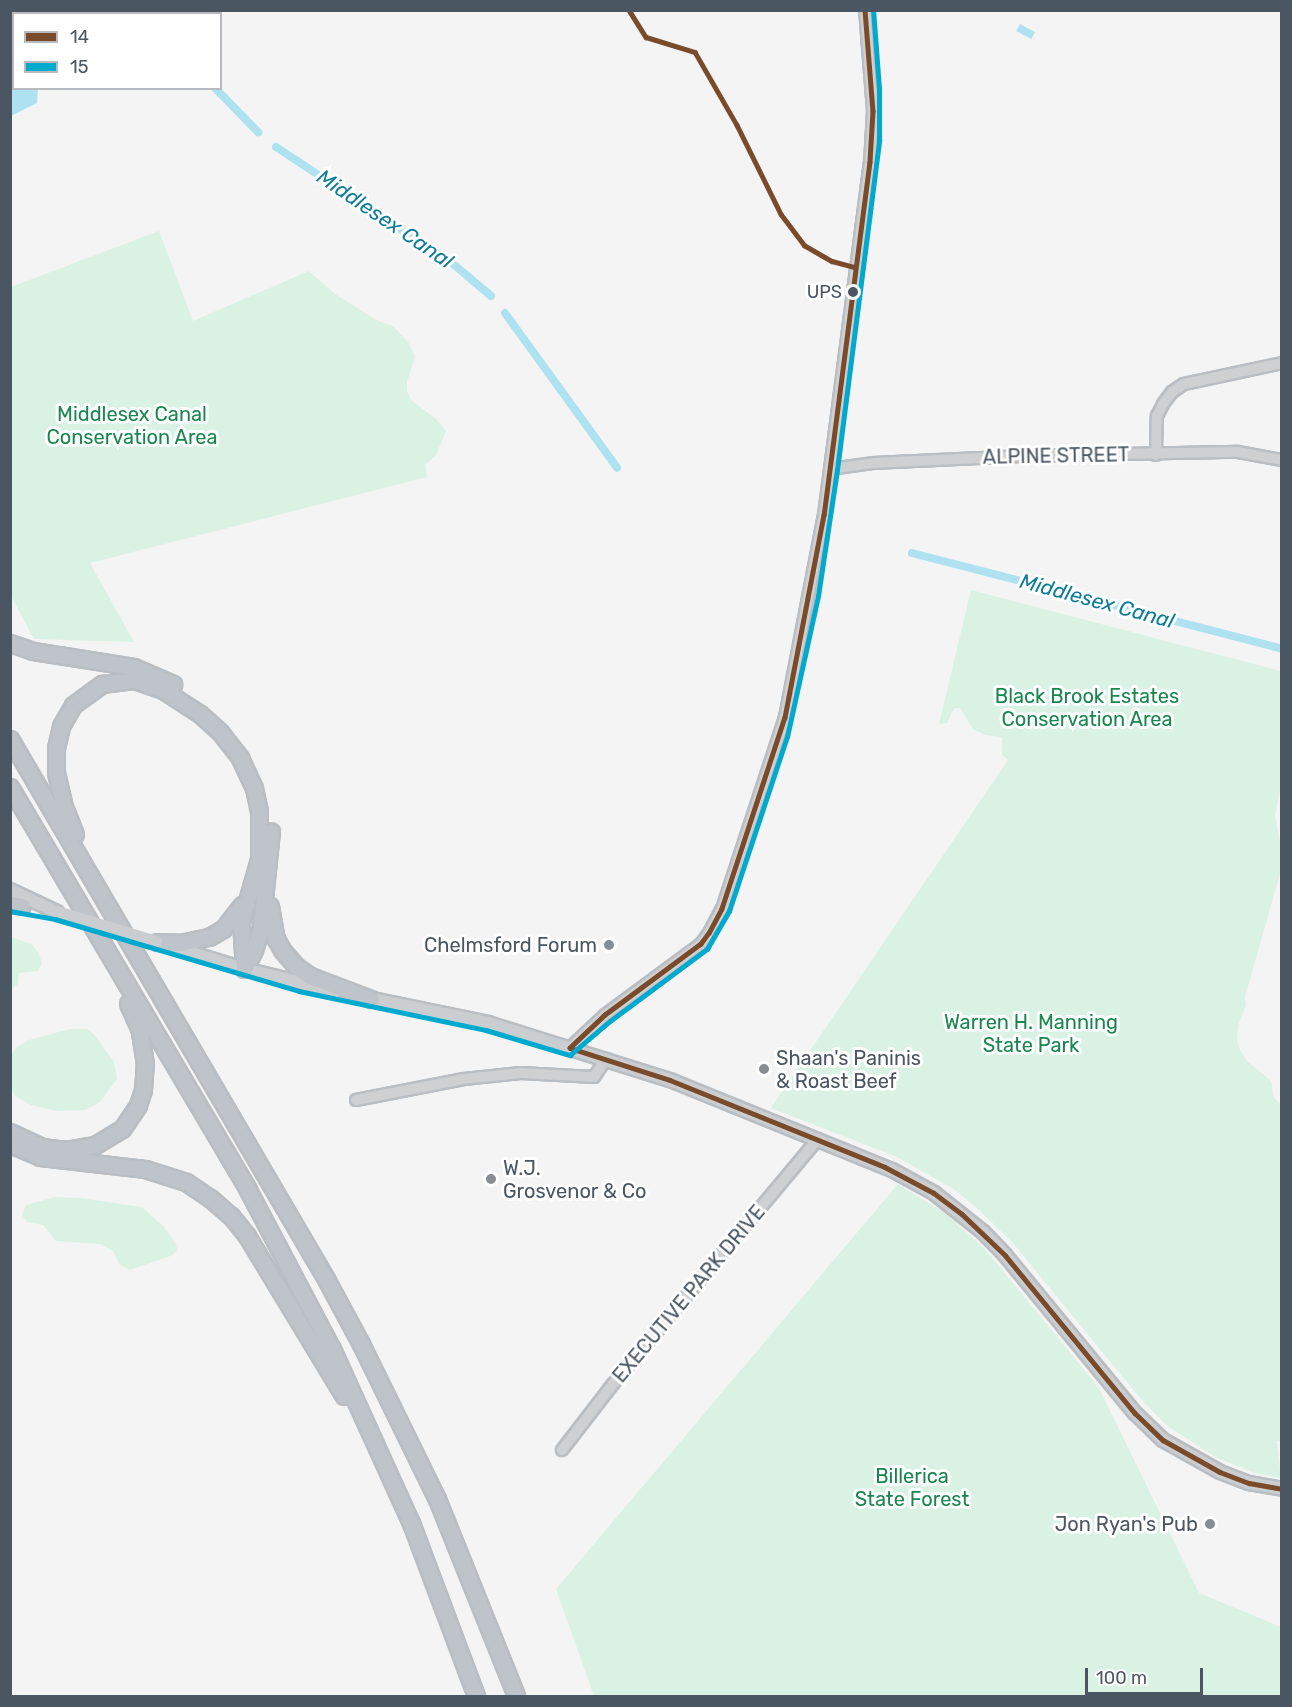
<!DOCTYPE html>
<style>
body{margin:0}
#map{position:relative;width:1292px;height:1707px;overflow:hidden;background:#f4f4f4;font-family:Rubik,sans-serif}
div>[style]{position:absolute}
.green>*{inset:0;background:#d9f2e3}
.water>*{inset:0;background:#aee2f0;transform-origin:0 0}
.canal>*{height:8px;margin:-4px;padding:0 4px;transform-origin:4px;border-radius:4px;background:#aee2f0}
.roads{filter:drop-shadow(2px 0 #b9bec3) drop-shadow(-2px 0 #b9bec3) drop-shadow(0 2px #b9bec3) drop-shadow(0 -2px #b9bec3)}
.minor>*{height:10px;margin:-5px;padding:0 5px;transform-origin:5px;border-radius:5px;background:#ced0d2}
.major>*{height:12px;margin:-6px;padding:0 6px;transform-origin:6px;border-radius:6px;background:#caced1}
.highway>*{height:15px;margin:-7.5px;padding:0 7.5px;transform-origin:7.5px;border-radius:7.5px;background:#bec4c9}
.major-bridge>*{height:12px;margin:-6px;padding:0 6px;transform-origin:6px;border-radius:6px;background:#caced1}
.bus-1>*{height:4.5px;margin:-2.25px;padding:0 2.25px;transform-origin:2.25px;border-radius:2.25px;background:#7a4b2a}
.bus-2>*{height:4.5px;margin:-2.25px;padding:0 2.25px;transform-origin:2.25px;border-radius:2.25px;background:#00a9ce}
.dots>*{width:16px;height:16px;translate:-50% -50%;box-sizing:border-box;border:3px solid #fff;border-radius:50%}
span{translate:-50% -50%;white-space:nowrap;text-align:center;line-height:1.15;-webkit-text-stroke:6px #fff;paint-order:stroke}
.bus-label{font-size:18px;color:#4a5661}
.right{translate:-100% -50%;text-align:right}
.park-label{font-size:20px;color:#17864f}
.street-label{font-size:20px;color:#4a5661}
.poi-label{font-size:20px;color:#4a5661}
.left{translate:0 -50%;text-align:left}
.water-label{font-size:21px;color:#0c7c9b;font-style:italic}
.frame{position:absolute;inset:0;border:12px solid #4a5661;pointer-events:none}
.legend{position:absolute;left:12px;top:12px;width:210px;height:78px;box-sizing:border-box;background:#fff;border:2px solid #b7bbc0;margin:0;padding:8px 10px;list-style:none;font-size:18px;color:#4a5661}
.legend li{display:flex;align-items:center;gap:12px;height:30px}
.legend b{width:30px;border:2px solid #b7bbc0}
.scale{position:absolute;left:1085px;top:1668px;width:118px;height:27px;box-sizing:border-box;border:3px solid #4a5661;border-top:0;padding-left:8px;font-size:18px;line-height:21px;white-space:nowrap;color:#4a5661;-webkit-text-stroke:4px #fff;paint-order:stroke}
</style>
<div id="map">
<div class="green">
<i style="clip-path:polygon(159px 231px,193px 321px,309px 271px,335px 294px,376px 320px,393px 326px,408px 342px,415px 356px,407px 382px,407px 391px,411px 400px,436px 419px,446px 431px,436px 455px,425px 465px,427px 477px,90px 563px,134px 642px,34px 639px,11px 596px,11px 287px)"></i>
<i style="clip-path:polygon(971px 590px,1281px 671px,1282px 781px,1275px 815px,1281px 848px,1281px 870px,1245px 997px,1246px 1005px,1239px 1023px,1237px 1037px,1239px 1048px,1247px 1061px,1268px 1078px,1272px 1084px,1273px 1096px,1281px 1105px,1282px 1440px,1277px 1441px,1281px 1478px,1255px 1473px,1217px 1458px,1166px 1425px,1140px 1398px,1013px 1243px,978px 1209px,955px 1190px,897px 1157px,771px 1108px,1008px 760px,1002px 755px,1002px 737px,985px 735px,973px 729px,960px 708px,954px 708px,947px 723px,939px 724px)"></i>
<i style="clip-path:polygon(11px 937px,31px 944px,38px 952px,42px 963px,38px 971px,19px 973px,18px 984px,11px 990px)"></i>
<i style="clip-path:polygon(70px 1029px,86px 1029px,93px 1033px,114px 1062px,117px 1079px,100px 1102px,85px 1110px,57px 1111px,31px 1105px,15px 1096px,11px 1088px,10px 1057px,17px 1047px,29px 1040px)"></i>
<i style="clip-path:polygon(898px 1184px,945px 1213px,985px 1249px,1099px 1388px,1199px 1593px,1281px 1627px,1281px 1696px,594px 1696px,556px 1589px)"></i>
<i style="clip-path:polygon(55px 1197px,80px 1198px,142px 1207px,164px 1227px,176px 1244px,177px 1250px,173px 1255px,130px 1270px,120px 1265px,113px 1251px,101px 1244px,56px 1241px,43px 1225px,27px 1222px,22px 1215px,26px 1205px)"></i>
</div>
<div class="water">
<i style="left:1020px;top:24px;width:17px;height:8px;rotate:28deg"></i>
<i style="clip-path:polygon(10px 51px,13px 54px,14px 88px,38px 89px,37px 103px,11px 116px)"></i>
</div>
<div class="canal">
<i style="left:151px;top:10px;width:4px;rotate:63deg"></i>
<i style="left:215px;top:88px;width:62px;rotate:45.7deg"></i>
<i style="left:276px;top:147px;width:211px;rotate:33.4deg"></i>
<i style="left:452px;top:263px;width:51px;rotate:40.2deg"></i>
<i style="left:505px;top:313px;width:191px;rotate:54.1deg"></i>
<i style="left:912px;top:553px;width:382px;rotate:14.5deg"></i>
</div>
<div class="roads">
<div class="minor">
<i style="left:1156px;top:455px;width:39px;rotate:-89deg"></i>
<i style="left:1157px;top:416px;width:13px;rotate:-63deg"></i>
<i style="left:1163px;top:404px;width:15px;rotate:-53deg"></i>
<i style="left:1172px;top:392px;width:14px;rotate:-34deg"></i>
<i style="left:1184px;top:384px;width:100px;rotate:-12.1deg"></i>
<i style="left:830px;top:469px;width:43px;rotate:-7.9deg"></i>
<i style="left:873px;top:463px;width:150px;rotate:-2.7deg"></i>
<i style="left:1023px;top:456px;width:215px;rotate:-1.1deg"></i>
<i style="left:1238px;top:452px;width:45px;rotate:10.3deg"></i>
<i style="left:570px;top:1048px;width:48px;rotate:-43.3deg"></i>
<i style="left:605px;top:1015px;width:119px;rotate:-36.5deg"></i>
<i style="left:701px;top:944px;width:14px;rotate:-54deg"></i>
<i style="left:709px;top:933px;width:27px;rotate:-62deg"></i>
<i style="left:722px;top:909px;width:202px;rotate:-71.8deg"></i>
<i style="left:785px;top:717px;width:206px;rotate:-79.1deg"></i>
<i style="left:824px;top:515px;width:356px;rotate:-82.6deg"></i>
<i style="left:870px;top:162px;width:51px;rotate:-86.6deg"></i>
<i style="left:873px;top:111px;width:101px;rotate:-94.5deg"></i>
<i style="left:356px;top:1100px;width:110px;rotate:-11deg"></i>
<i style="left:464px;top:1079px;width:57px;rotate:-6deg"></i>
<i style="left:521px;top:1073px;width:73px;rotate:3.1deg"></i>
<i style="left:594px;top:1077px;width:22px;rotate:-56deg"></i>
<i style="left:562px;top:1450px;width:83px;rotate:-52.3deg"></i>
<i style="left:613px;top:1384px;width:319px;rotate:-50.1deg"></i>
</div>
<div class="major">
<i style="left:10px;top:890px;width:52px;rotate:25.1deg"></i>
<i style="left:166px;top:945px;width:82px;rotate:17.1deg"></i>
<i style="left:244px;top:969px;width:94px;rotate:13.6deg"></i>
<i style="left:363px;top:997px;width:128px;rotate:11.7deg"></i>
<i style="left:488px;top:1023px;width:191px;rotate:17.4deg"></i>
<i style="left:670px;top:1080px;width:240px;rotate:22.1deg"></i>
<i style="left:892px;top:1170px;width:48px;rotate:28.7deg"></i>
<i style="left:934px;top:1193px;width:63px;rotate:38.5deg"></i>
<i style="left:983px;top:1232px;width:32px;rotate:46deg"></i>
<i style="left:1005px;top:1255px;width:205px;rotate:50.6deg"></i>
<i style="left:1135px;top:1413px;width:39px;rotate:44deg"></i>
<i style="left:1163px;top:1440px;width:65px;rotate:29.3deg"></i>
<i style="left:1220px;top:1472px;width:31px;rotate:21deg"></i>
<i style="left:1249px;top:1483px;width:34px;rotate:10deg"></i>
</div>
<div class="highway">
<i style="left:10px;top:643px;width:24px;rotate:19deg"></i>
<i style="left:33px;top:651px;width:102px;rotate:9deg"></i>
<i style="left:134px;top:667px;width:43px;rotate:23.6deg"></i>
<i style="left:10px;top:739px;width:626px;rotate:59.66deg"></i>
<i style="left:326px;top:1279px;width:74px;rotate:61.7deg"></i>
<i style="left:361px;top:1344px;width:173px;rotate:63.9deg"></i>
<i style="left:437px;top:1499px;width:212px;rotate:68.1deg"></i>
<i style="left:10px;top:787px;width:468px;rotate:59.4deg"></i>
<i style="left:248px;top:1190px;width:180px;rotate:62.2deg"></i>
<i style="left:332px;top:1349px;width:191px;rotate:65.6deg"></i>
<i style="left:411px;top:1523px;width:185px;rotate:69.4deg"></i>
<i style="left:75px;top:834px;width:29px;rotate:-112deg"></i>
<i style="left:64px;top:807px;width:35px;rotate:-103deg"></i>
<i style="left:56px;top:773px;width:25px;rotate:-90deg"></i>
<i style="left:56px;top:748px;width:23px;rotate:-77deg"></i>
<i style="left:61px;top:726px;width:24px;rotate:-60deg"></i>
<i style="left:73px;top:705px;width:36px;rotate:-36deg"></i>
<i style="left:102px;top:684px;width:32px;rotate:-7deg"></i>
<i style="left:134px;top:680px;width:31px;rotate:19deg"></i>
<i style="left:163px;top:690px;width:44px;rotate:33deg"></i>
<i style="left:200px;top:714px;width:27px;rotate:42deg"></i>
<i style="left:220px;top:732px;width:33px;rotate:52deg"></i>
<i style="left:240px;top:758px;width:33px;rotate:65deg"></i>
<i style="left:254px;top:788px;width:24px;rotate:78deg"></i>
<i style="left:259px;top:811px;width:48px;rotate:90deg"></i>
<i style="left:259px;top:859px;width:66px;rotate:105.9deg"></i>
<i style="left:241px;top:922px;width:47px;rotate:86.3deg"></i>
<i style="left:10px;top:904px;width:12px;rotate:9deg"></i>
<i style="left:270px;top:906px;width:34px;rotate:80deg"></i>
<i style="left:276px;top:939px;width:13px;rotate:61deg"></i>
<i style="left:282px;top:950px;width:23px;rotate:49deg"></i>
<i style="left:297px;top:967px;width:16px;rotate:35deg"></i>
<i style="left:310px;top:976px;width:65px;rotate:20.7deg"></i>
<i style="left:157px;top:942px;width:23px;rotate:2deg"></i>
<i style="left:180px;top:943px;width:30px;rotate:-12deg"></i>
<i style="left:209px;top:937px;width:16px;rotate:-30deg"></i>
<i style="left:223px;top:929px;width:31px;rotate:-52deg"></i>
<i style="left:244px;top:969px;width:21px;rotate:-62deg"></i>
<i style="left:254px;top:950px;width:23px;rotate:-72deg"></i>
<i style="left:261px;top:928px;width:97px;rotate:-84.1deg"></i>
<i style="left:10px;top:1132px;width:35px;rotate:25deg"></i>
<i style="left:42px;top:1147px;width:24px;rotate:7deg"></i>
<i style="left:66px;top:1150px;width:29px;rotate:-10deg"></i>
<i style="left:95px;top:1145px;width:31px;rotate:-31deg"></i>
<i style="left:122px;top:1129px;width:29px;rotate:-56deg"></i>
<i style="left:138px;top:1105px;width:16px;rotate:-72deg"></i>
<i style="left:143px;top:1090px;width:26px;rotate:-86deg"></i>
<i style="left:145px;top:1064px;width:36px;rotate:-99deg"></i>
<i style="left:139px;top:1028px;width:27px;rotate:-114deg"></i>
<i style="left:10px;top:1144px;width:33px;rotate:23deg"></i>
<i style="left:40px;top:1157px;width:106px;rotate:6.5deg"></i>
<i style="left:145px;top:1169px;width:43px;rotate:17.6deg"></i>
<i style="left:186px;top:1182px;width:29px;rotate:34deg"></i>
<i style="left:210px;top:1198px;width:28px;rotate:41deg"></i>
<i style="left:231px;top:1216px;width:26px;rotate:51deg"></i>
<i style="left:247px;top:1236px;width:187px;rotate:58.8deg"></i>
</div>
</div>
<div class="major-bridge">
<i style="left:57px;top:912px;width:104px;rotate:16.7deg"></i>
</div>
<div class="bus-1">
<i style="left:629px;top:10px;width:32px;rotate:58deg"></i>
<i style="left:646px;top:37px;width:51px;rotate:17deg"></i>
<i style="left:695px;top:52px;width:84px;rotate:60.1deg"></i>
<i style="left:737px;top:125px;width:99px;rotate:63.7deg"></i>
<i style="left:781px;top:214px;width:39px;rotate:53deg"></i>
<i style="left:804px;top:245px;width:32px;rotate:30deg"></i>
<i style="left:832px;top:261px;width:24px;rotate:15deg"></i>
<i style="left:865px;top:10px;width:101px;rotate:85.5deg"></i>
<i style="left:873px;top:111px;width:51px;rotate:93.4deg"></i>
<i style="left:870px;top:162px;width:356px;rotate:97.4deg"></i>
<i style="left:824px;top:515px;width:206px;rotate:100.9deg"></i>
<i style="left:785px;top:717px;width:202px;rotate:108.2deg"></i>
<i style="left:722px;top:909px;width:27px;rotate:118deg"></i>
<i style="left:709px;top:933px;width:14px;rotate:126deg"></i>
<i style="left:701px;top:944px;width:119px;rotate:143.5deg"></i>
<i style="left:605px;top:1015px;width:48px;rotate:136.7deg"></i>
<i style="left:570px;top:1048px;width:105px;rotate:17.7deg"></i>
<i style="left:670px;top:1080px;width:232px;rotate:22deg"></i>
<i style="left:885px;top:1167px;width:55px;rotate:28deg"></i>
<i style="left:934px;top:1193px;width:35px;rotate:37deg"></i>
<i style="left:962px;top:1214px;width:59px;rotate:43.6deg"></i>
<i style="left:1005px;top:1255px;width:205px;rotate:50.6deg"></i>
<i style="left:1135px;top:1413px;width:39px;rotate:44deg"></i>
<i style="left:1163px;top:1440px;width:65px;rotate:29.3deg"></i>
<i style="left:1220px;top:1472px;width:31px;rotate:21deg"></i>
<i style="left:1249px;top:1483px;width:34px;rotate:10deg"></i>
</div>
<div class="bus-2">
<i style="left:10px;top:911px;width:46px;rotate:10.1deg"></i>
<i style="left:55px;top:919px;width:254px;rotate:16.4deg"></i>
<i style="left:299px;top:991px;width:191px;rotate:11.8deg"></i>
<i style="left:486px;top:1030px;width:88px;rotate:16.6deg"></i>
<i style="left:570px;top:1055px;width:52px;rotate:-40.4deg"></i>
<i style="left:610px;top:1021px;width:121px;rotate:-36.6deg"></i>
<i style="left:707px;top:949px;width:44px;rotate:-59.9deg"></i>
<i style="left:729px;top:911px;width:183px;rotate:-71.6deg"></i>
<i style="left:787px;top:737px;width:144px;rotate:-77.6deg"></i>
<i style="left:818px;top:596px;width:127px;rotate:-81.4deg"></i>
<i style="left:837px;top:470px;width:333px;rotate:-82.7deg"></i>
<i style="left:879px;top:140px;width:51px;rotate:-90deg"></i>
<i style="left:879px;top:89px;width:79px;rotate:-94.3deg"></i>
</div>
<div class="dots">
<i style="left:853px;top:292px;background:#4a5661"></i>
<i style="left:609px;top:945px;background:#868d94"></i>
<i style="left:764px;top:1069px;background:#868d94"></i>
<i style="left:491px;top:1179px;background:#868d94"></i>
<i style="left:1210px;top:1524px;background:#868d94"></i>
</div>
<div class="bus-label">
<span class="right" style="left:842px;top:292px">UPS</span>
</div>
<div class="park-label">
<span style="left:132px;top:426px">Middlesex Canal<br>Conservation Area</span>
<span style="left:1087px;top:708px">Black Brook Estates<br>Conservation Area</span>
<span style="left:1031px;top:1034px">Warren H. Manning<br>State Park</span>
<span style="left:912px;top:1488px">Billerica<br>State Forest</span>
</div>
<div class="street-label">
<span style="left:1056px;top:456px;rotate:-1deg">ALPINE STREET</span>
<span style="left:689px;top:1294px;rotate:-50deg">EXECUTIVE PARK DRIVE</span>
</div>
<div class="poi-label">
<span class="right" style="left:597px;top:945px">Chelmsford Forum</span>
<span class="left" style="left:776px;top:1070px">Shaan's Paninis<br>&amp; Roast Beef</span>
<span class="left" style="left:503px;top:1180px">W.J.<br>Grosvenor &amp; Co</span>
<span class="right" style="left:1198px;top:1524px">Jon Ryan's Pub</span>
</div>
<div class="water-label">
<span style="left:385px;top:219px;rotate:34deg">Middlesex Canal</span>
<span style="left:1097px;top:601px;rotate:15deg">Middlesex Canal</span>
</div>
<div class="frame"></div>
<ul class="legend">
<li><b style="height:8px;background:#7a4b2a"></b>14</li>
<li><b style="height:8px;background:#00a9ce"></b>15</li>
</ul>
<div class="scale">100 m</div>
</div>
